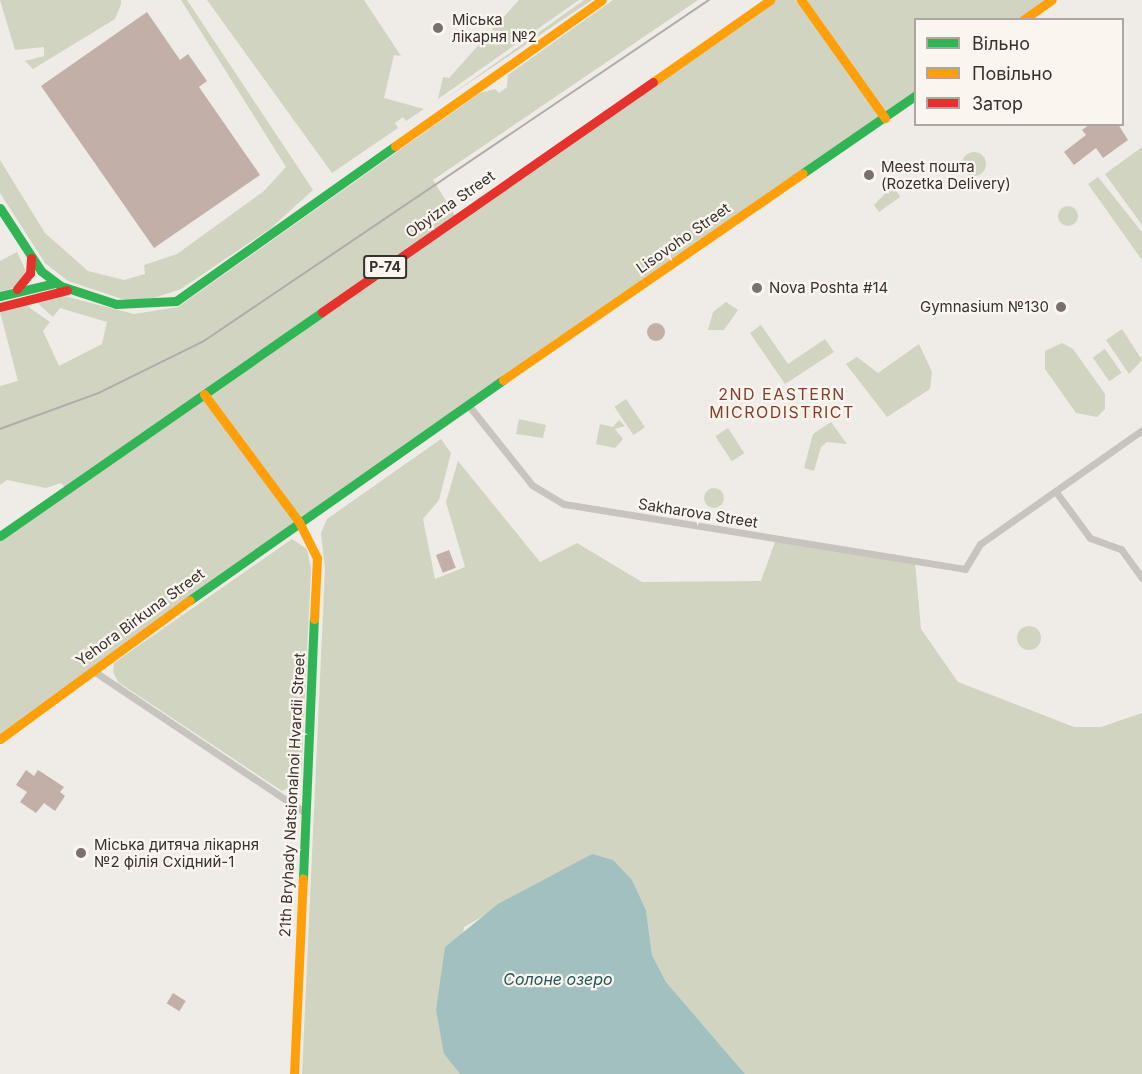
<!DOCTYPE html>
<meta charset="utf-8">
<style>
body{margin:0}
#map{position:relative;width:1142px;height:1074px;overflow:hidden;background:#efebe6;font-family:Inter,sans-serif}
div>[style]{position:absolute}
.green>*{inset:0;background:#d1d4c1;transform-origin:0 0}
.round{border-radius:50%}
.water>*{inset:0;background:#a3c0c0}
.building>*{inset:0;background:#c2b0a8;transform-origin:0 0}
.street>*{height:7px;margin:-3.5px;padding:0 3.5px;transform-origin:3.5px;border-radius:3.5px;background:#c9c3be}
.fast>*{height:9px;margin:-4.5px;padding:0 4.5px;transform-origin:4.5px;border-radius:4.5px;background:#30b455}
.slow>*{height:9px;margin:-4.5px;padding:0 4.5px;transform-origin:4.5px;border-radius:4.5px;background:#ff9f0a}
.jam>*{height:9px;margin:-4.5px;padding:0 4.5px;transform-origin:4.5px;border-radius:4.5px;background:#e5322d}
.tram>*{height:1.5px;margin:-0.75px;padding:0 0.75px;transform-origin:0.75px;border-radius:0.75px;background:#b1aca8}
.dots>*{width:16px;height:16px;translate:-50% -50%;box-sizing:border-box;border:3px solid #faf5ef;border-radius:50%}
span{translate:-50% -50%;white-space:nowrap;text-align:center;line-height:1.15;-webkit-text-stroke:4.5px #faf5ef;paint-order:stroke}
.shield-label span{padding:2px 4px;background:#faf5ef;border:2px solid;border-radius:4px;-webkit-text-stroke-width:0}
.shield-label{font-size:14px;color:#3a302c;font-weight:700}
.poi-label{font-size:15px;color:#3a302c}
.left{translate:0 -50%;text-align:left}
.right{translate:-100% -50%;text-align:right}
.street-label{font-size:15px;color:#3a302c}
.neighbourhood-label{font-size:16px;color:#863d28;letter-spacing:1.5px}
.water-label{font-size:16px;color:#23575a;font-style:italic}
.legend{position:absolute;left:914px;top:18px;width:210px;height:108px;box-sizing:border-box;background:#faf5ef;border:2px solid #ada6a1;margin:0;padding:8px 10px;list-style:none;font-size:18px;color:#3a302c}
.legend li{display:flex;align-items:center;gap:12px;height:30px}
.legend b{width:30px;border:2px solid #ada6a1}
</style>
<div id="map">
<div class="green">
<i style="clip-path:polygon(0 0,121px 0,121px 4px,115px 19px,33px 69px,25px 61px,44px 56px,44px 47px,15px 50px)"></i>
<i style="clip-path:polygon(181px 0,187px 0,313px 190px,271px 228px,181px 289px,148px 300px,122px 299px,68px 281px,45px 263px,0 193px,0 160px,45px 233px,88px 271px,124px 280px,145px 274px,144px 265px,177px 254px,264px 191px,286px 167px)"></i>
<i style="clip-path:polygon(207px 0,364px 0,401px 56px,394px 55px,384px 98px,424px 109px,406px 121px,403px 117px,395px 123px,398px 128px,332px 173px)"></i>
<i style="clip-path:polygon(519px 0,579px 0,438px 99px,443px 77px,449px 78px)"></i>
<i style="clip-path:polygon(584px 0,592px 0,439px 103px,469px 82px)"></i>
<i style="clip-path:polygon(613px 0,698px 0,433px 180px,456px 217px,770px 0,1052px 0,1023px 19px,916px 20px,915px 95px,0 739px,0 536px,67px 489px,61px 483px,46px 488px,7px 480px,0 485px,0 386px,18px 381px,0 312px,26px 305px,50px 322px,43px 331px,59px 366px,102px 344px,107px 322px,60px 308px,53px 317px,35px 301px,60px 295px,134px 314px,178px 307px,480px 93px,495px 89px,499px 93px,507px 87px,508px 75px)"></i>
<i style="clip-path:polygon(1142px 147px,1142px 225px,1105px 174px)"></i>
<i class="round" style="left:962px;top:152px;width:24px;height:24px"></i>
<i style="clip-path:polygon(1098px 177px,1142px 232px,1142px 260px,1088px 184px)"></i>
<i style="clip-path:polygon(893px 185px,900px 197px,879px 212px,874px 205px)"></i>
<i class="round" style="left:1058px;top:206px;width:20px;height:20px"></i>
<i style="clip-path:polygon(17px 252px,26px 271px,13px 288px,0 292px,0 261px)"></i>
<i style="clip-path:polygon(726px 302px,738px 310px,724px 330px,708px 330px,713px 312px)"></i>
<i style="clip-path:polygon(761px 325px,788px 364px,825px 339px,834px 352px,785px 384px,750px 333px)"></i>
<i style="clip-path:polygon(1122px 329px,1142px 360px,1129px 374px,1106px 340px)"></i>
<i style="clip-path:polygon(1062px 343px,1073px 349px,1105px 394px,1105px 409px,1097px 417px,1076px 413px,1045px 369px,1045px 351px)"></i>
<i style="clip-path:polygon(919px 344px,932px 372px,930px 389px,887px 417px,846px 364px,857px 357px,878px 373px)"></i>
<i style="left:1105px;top:349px;width:29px;height:15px;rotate:55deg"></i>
<i style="left:626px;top:399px;width:34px;height:14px;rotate:56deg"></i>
<i style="clip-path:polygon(519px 419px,546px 425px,543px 438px,516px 434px)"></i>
<i style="clip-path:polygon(619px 420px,625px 426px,615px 429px,623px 439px,615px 448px,596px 444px,600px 424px,613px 427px)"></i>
<i style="clip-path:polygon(831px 422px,847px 444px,827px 442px,821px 447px,814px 471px,804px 468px,813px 434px)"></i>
<i style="left:728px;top:428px;width:30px;height:15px;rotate:57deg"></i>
<i style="clip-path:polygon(441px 439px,451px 453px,439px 500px,423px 519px,435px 579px,465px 567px,446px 502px,458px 461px,540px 562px,577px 543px,642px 582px,761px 581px,776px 539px,915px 562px,921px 629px,958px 682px,1074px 727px,1101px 727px,1142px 713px,1142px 1074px,745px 1074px,666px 982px,652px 955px,646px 910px,632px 880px,592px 854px,464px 927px,444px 1054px,460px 1074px,302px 1074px,325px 569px,321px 533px,327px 519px)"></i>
<i class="round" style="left:704px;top:488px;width:20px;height:20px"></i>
<i style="clip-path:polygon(292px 539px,307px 549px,311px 569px,301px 781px,282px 791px,118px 682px,113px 672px,114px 663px)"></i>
<i class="round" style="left:1017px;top:626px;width:24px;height:24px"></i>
</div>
<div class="water">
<i style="clip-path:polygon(592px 854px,613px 860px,632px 880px,646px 910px,652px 955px,666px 982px,745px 1074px,460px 1074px,444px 1054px,436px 1010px,445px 947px,498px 904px)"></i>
</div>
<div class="building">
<i style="clip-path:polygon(147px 12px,180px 60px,188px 54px,207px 81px,199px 87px,260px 175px,154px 248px,41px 86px)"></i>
<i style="clip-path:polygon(1090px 124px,1118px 124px,1128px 140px,1103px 158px,1096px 148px,1074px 165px,1064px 152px,1086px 135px,1082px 130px)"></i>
<i class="round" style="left:647px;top:323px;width:18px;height:18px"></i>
<i style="left:449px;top:550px;width:19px;height:14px;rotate:69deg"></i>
<i style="clip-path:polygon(26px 770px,34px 776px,38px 770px,64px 787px,60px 792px,65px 796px,55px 811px,44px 803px,36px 813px,20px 802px,27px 792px,16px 785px)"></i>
<i style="left:173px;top:993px;width:15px;height:12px;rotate:32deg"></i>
</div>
<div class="street">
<i style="left:469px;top:406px;width:101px;rotate:51.4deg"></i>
<i style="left:532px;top:485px;width:37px;rotate:31deg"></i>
<i style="left:564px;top:504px;width:406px;rotate:9.2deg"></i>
<i style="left:965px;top:569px;width:29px;rotate:-59deg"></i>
<i style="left:980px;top:544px;width:198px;rotate:-35.1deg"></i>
<i style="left:1056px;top:492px;width:57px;rotate:53.5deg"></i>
<i style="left:1090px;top:538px;width:33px;rotate:20deg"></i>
<i style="left:1121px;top:549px;width:36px;rotate:54deg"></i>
<i style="left:92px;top:670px;width:257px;rotate:33.8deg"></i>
</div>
<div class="fast">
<i style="left:803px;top:173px;width:137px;rotate:-34.6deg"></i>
<i style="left:0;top:208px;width:75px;rotate:56.9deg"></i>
<i style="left:41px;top:271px;width:25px;rotate:37deg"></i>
<i style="left:61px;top:286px;width:58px;rotate:18.1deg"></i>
<i style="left:116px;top:304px;width:60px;rotate:-2.9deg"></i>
<i style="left:176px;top:301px;width:268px;rotate:-35.3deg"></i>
<i style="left:0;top:296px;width:57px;rotate:-13.3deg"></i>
<i style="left:0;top:536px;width:392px;rotate:-34.8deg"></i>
<i style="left:190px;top:600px;width:383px;rotate:-35.1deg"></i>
<i style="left:303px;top:878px;width:259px;rotate:-87.6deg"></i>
</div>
<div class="slow">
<i style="left:801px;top:0;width:145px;rotate:54.6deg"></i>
<i style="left:1023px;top:20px;width:35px;rotate:-35deg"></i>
<i style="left:653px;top:82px;width:143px;rotate:-35deg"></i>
<i style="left:395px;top:146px;width:253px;rotate:-35.2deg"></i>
<i style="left:503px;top:380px;width:364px;rotate:-34.6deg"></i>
<i style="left:204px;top:394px;width:159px;rotate:53.4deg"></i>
<i style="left:299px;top:522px;width:40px;rotate:63.4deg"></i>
<i style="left:317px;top:558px;width:61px;rotate:92.8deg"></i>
<i style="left:0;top:739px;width:235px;rotate:-36.2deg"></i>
<i style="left:294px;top:1074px;width:196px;rotate:-87.4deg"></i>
</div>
<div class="jam">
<i style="left:17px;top:289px;width:21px;rotate:-51deg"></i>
<i style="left:30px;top:273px;width:15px;rotate:-86deg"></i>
<i style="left:0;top:307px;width:69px;rotate:-14.2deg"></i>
<i style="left:322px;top:312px;width:403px;rotate:-34.8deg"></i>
</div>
<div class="tram">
<i style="left:0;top:429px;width:105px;rotate:-20deg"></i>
<i style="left:99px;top:393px;width:117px;rotate:-26.3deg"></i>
<i style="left:204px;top:341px;width:609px;rotate:-34.03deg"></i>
</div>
<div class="dots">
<i style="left:438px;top:28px;background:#79716d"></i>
<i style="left:869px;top:175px;background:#79716d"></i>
<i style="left:757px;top:288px;background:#79716d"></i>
<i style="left:1061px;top:307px;background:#79716d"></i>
<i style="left:81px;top:853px;background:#79716d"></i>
</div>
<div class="shield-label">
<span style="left:385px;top:267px">Р-74</span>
</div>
<div class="poi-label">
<span class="left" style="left:452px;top:28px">Міська<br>лікарня №2</span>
<span class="left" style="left:881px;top:175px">Meest пошта<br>(Rozetka Delivery)</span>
<span class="left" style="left:769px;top:288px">Nova Poshta #14</span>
<span class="right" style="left:1049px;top:307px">Gymnasium №130</span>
<span class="left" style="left:94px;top:853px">Міська дитяча лікарня<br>№2 філія Східний-1</span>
</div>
<div class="street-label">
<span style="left:450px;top:204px;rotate:-35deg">Obyizna Street</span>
<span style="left:683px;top:238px;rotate:-35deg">Lisovoho Street</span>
<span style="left:698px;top:513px;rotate:9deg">Sakharova Street</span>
<span style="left:140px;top:617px;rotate:-36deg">Yehora Birkuna Street</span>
<span style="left:292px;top:795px;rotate:-87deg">21th Bryhady Natsionalnoi Hvardii Street</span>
</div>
<div class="neighbourhood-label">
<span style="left:782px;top:403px">2ND EASTERN<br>MICRODISTRICT</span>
</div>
<div class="water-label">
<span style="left:558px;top:979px">Солоне озеро</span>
</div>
<ul class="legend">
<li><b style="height:8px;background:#30b455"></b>Вільно</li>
<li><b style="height:8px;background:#ff9f0a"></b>Повільно</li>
<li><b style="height:8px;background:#e5322d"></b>Затор</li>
</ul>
</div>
